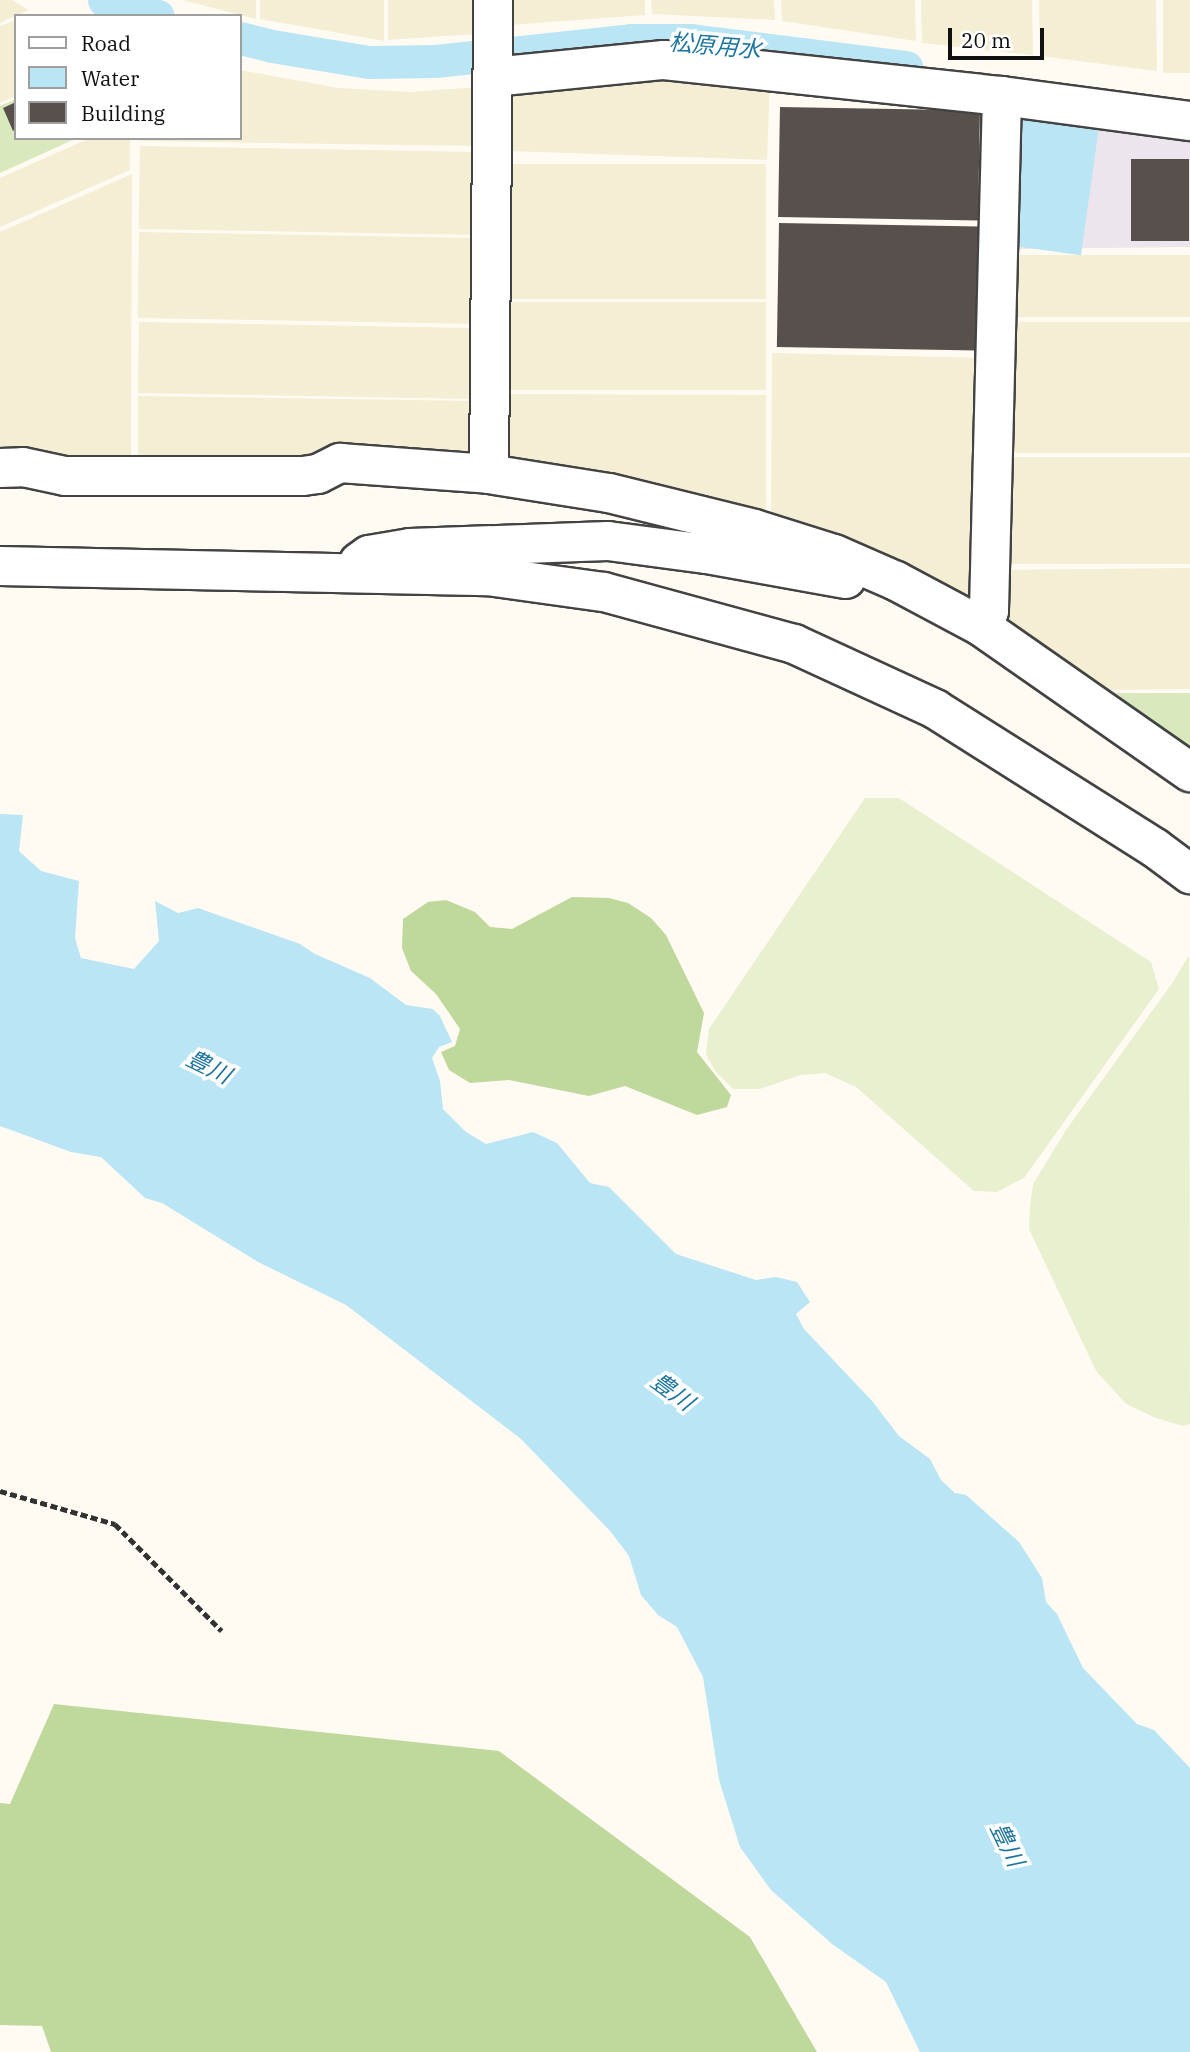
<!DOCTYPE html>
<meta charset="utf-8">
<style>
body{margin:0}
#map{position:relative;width:1190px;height:2052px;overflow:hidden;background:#fffbf3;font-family:"IBM Plex Serif","Noto Sans JP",serif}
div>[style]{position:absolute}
.industrial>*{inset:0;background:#ece5ee}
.farmland>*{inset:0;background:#f4eed4;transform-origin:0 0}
.green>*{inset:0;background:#d9e9bd}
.forest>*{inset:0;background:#bfd99d}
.pitch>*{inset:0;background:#e9f0cf}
.water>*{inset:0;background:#b9e5f4;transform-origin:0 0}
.canal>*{height:33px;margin:-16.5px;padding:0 16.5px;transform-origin:16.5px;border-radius:16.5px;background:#b9e5f4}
.building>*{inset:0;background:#58504c;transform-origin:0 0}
.path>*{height:4.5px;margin-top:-2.25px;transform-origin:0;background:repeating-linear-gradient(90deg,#323232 0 7px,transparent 0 10.5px)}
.roads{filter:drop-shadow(2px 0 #434343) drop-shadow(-2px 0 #434343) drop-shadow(0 2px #434343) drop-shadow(0 -2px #434343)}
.minor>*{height:38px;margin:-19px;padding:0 19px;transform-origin:19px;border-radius:19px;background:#fff}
span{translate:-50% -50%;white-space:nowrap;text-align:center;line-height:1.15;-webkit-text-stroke:7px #fff;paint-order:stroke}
.water-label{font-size:23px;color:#1c759f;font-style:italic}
.legend{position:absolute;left:14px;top:14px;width:228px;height:126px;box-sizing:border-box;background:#fff;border:2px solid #9f9f9f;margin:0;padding:9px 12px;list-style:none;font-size:21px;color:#101010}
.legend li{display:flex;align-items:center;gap:14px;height:35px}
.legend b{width:35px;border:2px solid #9f9f9f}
.scale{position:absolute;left:948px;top:28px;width:96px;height:32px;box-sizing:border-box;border:4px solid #101010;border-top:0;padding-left:9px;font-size:21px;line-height:24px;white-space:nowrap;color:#101010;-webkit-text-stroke:5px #fff;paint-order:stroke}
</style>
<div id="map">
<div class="industrial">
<i style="clip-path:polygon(1013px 110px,1190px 134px,1190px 247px,1009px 249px)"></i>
</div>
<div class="farmland">
<i style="clip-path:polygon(0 0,12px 0,29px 10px,0 23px)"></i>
<i style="clip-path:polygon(183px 0,256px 0,256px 19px,186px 1px)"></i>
<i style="clip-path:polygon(260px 0,384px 0,384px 41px,260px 19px)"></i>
<i style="clip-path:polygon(388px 0,476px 0,476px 34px,388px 40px)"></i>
<i style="clip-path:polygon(510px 0,645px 0,645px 15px,510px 25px)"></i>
<i style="clip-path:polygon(651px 0,774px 0,775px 20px,652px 14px)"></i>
<i style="clip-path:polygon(781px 0,915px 0,916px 41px,782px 21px)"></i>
<i style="clip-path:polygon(921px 0,1032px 0,1033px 55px,922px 43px)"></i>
<i style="clip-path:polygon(1039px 0,1156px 0,1157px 71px,1040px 56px)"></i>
<i style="left:1163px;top:0;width:27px;height:73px"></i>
<i style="clip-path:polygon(16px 20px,16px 96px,0 103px,0 26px)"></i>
<i style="clip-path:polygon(240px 70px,339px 88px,410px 92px,479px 87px,479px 146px,140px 141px,140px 138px,240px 138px)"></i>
<i style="left:770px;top:77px;width:83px;height:263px;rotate:92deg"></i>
<i style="clip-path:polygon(90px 138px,130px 138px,130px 170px,0 227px,0 178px)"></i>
<i style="left:140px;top:146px;width:339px;height:83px;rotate:1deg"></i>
<i style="left:508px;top:164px;width:258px;height:135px"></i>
<i style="clip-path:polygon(132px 174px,131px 459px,62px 461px,0 454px,0 232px)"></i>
<i style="left:139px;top:232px;width:339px;height:86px;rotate:1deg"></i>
<i style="left:1190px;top:255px;width:62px;height:180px;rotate:90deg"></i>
<i style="left:509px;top:302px;width:257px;height:88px"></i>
<i style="left:139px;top:322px;width:339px;height:71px;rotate:1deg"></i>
<i style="left:1190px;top:322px;width:131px;height:182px;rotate:90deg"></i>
<i style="clip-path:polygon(772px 353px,986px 358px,980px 606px,924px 573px,870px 550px,771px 518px)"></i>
<i style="clip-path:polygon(508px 394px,766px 395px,766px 518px,507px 461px)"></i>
<i style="clip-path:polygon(138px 396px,477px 401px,470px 453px,308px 463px,138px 459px)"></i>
<i style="left:1190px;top:457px;width:107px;height:185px;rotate:90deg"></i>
<i style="clip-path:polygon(1190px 568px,1190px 689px,1108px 690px,1002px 614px,1002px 570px)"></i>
</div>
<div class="green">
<i style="clip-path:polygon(16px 99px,16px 138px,77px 138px,0 173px,0 106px)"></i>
<i style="clip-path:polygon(1112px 693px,1190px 693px,1190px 748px)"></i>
</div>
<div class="forest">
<i style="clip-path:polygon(572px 897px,609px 898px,628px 903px,651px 918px,666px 935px,704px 1013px,697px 1052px,731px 1095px,727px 1107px,697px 1115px,625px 1086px,589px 1096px,509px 1080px,470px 1083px,449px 1070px,441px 1052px,455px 1046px,460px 1029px,436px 994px,411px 971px,402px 948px,403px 919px,428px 902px,446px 900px,475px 912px,490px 927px,512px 929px)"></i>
<i style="clip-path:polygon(54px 1704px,499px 1751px,750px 1937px,817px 2052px,51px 2052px,42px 2026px,0 2025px,0 1803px,10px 1804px)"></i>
</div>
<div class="pitch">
<i style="clip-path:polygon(865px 798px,899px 798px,1151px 962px,1159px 989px,1024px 1178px,997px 1192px,974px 1191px,856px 1087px,825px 1073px,801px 1075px,760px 1089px,733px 1089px,715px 1071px,706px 1054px,709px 1029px)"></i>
<i style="clip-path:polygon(1189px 955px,1190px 1424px,1183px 1426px,1156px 1418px,1126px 1404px,1096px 1371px,1029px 1229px,1030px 1206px,1033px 1184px,1066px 1130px,1173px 982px)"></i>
</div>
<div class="water">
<i style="left:1017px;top:114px;width:83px;height:131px;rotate:8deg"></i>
<i style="clip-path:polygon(0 814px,23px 815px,19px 851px,41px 871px,79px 881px,75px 938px,81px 958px,134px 969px,159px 941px,155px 901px,178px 913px,198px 908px,300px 944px,315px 954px,370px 978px,406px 1005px,433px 1009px,440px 1016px,452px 1042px,439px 1047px,432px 1058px,440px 1081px,443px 1109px,466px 1132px,486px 1144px,533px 1132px,557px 1143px,590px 1183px,609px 1187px,676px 1254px,756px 1280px,776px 1277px,797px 1282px,810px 1302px,796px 1314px,804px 1329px,873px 1402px,899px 1436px,930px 1459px,941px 1480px,955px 1493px,966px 1495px,1019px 1542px,1042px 1578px,1046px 1602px,1057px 1614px,1083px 1668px,1137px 1724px,1154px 1730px,1190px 1768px,1190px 2052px,920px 2052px,886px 1982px,832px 1944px,771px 1890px,740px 1847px,719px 1780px,703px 1677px,677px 1627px,658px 1615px,641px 1595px,629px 1556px,611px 1532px,521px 1439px,346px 1305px,258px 1262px,162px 1203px,145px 1198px,101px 1157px,71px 1152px,0 1126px)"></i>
</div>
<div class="canal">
<i style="left:104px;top:0;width:56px;rotate:16.5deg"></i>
<i style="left:240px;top:38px;width:33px;rotate:14deg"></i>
<i style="left:272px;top:46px;width:98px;rotate:9.4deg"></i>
<i style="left:369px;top:62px;width:66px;rotate:-0.9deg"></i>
<i style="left:435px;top:61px;width:197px;rotate:-6.1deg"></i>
<i style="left:631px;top:40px;width:60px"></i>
<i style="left:691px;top:40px;width:217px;rotate:7.2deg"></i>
</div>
<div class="building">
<i style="clip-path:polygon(16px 102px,16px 129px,13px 131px,3px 108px)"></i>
<i style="left:780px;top:107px;width:200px;height:110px;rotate:1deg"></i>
<i style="left:1131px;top:159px;width:58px;height:82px"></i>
<i style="left:779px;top:223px;width:200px;height:124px;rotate:1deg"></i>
</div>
<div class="path">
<i style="left:0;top:1491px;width:120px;rotate:16deg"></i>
<i style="left:115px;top:1524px;width:151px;rotate:45deg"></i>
</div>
<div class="roads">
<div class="minor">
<i style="left:493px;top:77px;width:172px;rotate:-5.7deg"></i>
<i style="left:664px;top:60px;width:340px;rotate:6.1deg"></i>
<i style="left:1002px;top:96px;width:190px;rotate:7.6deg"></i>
<i style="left:1002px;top:96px;width:515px;rotate:91.45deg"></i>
<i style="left:989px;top:611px;width:17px;rotate:114deg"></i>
<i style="left:982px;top:627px;width:254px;rotate:34.9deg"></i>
<i style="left:0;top:468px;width:23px;rotate:-2deg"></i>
<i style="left:23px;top:467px;width:43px;rotate:12.1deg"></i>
<i style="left:65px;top:476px;width:238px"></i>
<i style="left:303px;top:476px;width:15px;rotate:-8deg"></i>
<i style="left:318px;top:474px;width:25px;rotate:-27deg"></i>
<i style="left:340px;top:463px;width:149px;rotate:4.2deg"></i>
<i style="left:489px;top:474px;width:121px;rotate:9deg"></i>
<i style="left:609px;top:493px;width:149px;rotate:13.9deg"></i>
<i style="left:754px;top:529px;width:84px;rotate:17.4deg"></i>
<i style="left:834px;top:554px;width:68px;rotate:23.5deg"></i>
<i style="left:896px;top:581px;width:98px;rotate:28.1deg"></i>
<i style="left:489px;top:474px;width:474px;rotate:-89.5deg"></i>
<i style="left:359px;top:562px;width:12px;rotate:-35deg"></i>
<i style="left:369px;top:555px;width:42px;rotate:-9.7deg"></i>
<i style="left:410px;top:548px;width:198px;rotate:-2deg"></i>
<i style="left:608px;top:541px;width:100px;rotate:7.5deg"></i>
<i style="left:707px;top:554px;width:141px;rotate:10.2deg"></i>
<i style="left:0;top:566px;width:488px;rotate:1.2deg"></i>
<i style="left:488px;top:576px;width:117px;rotate:7.9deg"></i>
<i style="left:604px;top:592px;width:197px;rotate:15.3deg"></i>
<i style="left:794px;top:644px;width:155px;rotate:24.7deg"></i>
<i style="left:935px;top:709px;width:260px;rotate:32.3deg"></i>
<i style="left:1155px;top:848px;width:44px;rotate:36.6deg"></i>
</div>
</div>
<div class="water-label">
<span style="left:715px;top:45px;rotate:5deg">松原用水</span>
<span style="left:209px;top:1066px;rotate:26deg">豊川</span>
<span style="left:673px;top:1391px;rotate:36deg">豊川</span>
<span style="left:1008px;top:1844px;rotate:64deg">豊川</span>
</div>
<ul class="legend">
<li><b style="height:9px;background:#fff"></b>Road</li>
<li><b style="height:19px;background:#b9e5f4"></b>Water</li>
<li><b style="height:19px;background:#58504c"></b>Building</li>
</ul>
<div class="scale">20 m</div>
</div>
